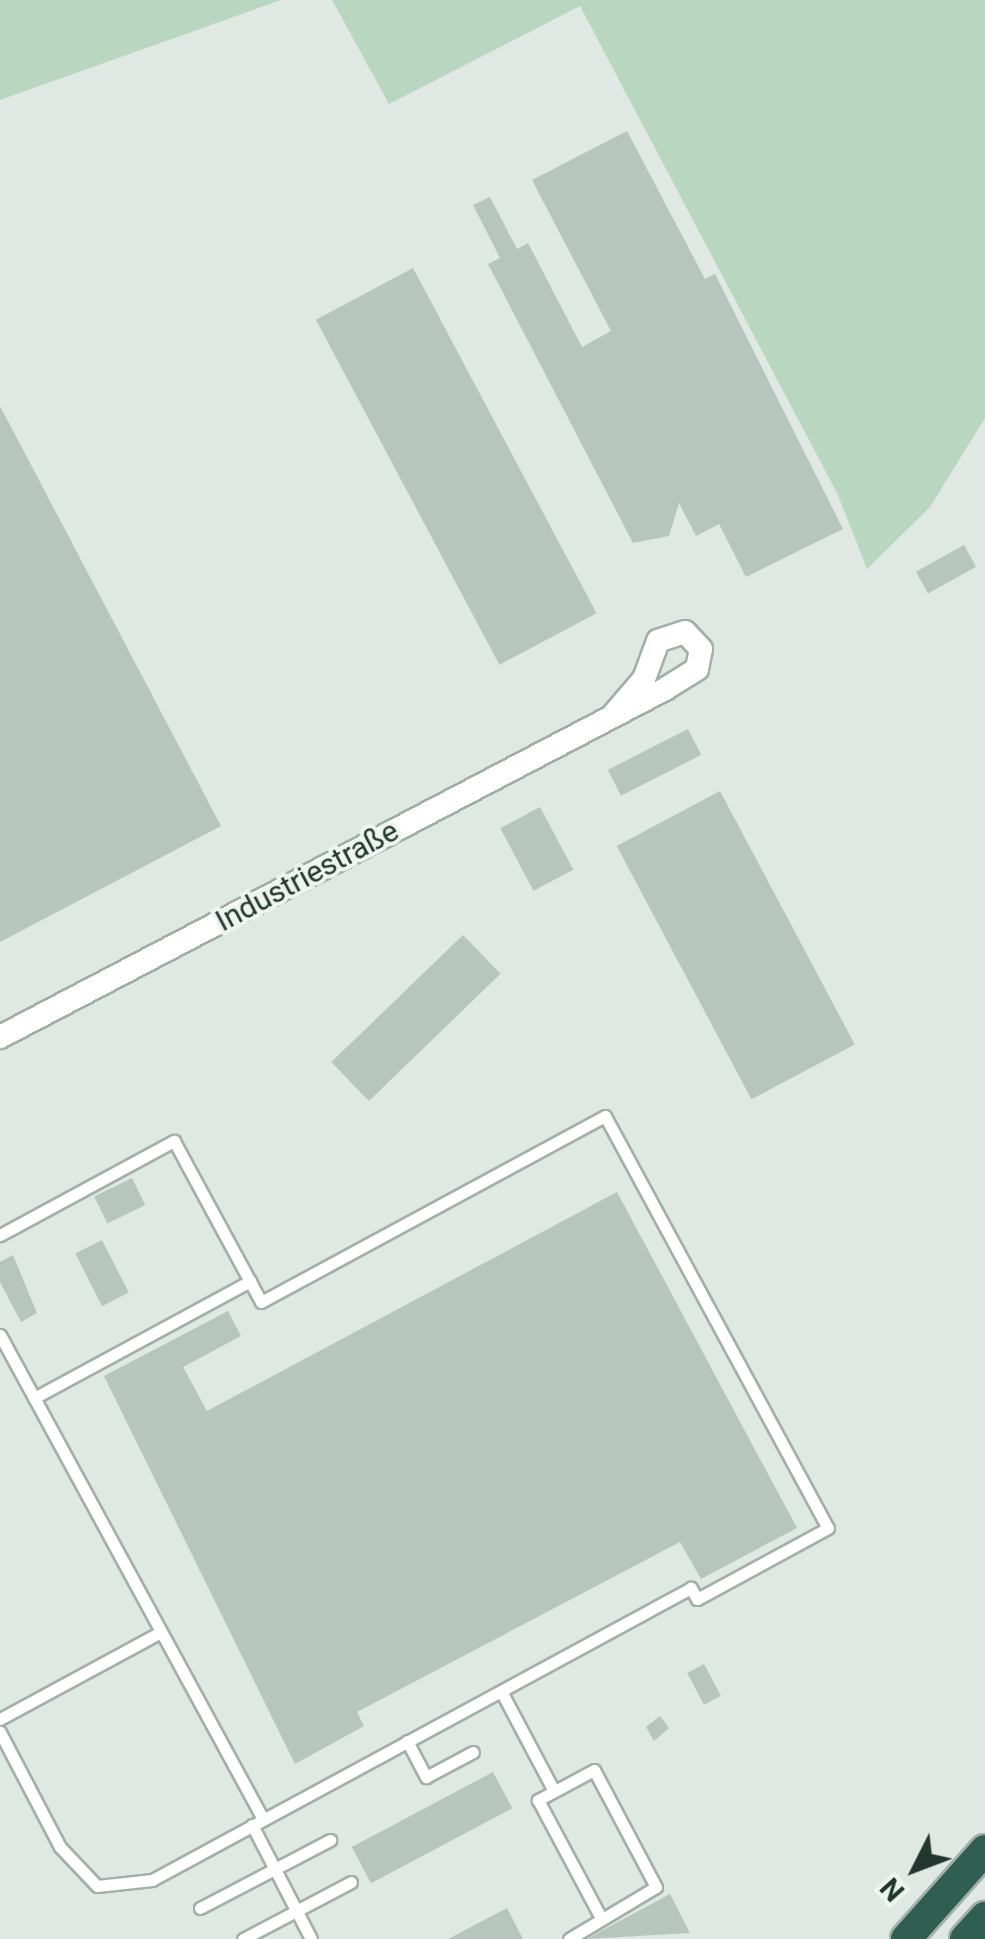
<!DOCTYPE html>
<meta charset="utf-8">
<style>
body{margin:0}
#map{position:relative;width:985px;height:1939px;overflow:hidden;background:#dfe8e3;font-family:Roboto,sans-serif}
div>[style]{position:absolute}
.green>*{inset:0;background:#b9d7c0}
.building>*{inset:0;background:#b7c5bf;transform-origin:0 0}
.roads{filter:drop-shadow(2px 0 #a3afa9) drop-shadow(-2px 0 #a3afa9) drop-shadow(0 2px #a3afa9) drop-shadow(0 -2px #a3afa9)}
.service>*{height:11px;margin:-5.5px;padding:0 5.5px;transform-origin:5.5px;border-radius:5.5px;background:#fff}
.minor>*{height:22px;margin:-11px;padding:0 11px;transform-origin:11px;border-radius:11px;background:#fff}
.motorway>*{height:30px;margin:-15px;padding:0 15px;transform-origin:15px;border-radius:15px;background:#315e53}
span{translate:-50% -50%;white-space:nowrap;text-align:center;line-height:1.15;-webkit-text-stroke:8px #eef5f1;paint-order:stroke}
.street-label{font-size:30px;color:#22362f}
.north{position:absolute;left:865px;top:1819px;width:100px;height:100px;-webkit-text-stroke:8px #eef5f1;paint-order:stroke;rotate:228deg;font-size:28px;font-weight:700;line-height:40px;text-align:center;color:#22362f}
.north::after{content:'';display:block;margin:auto;width:35px;height:45px;background:#22362f;clip-path:polygon(50% 0,100% 100%,50% 72%,0 100%)}
</style>
<div id="map">
<div class="green">
<i style="clip-path:polygon(0 0,281px 0,0 100px)"></i>
<i style="clip-path:polygon(332px 0,985px 0,985px 418px,930px 507px,867px 569px,838px 495px,580px 6px,389px 104px)"></i>
</div>
<div class="building">
<i style="clip-path:polygon(627px 131px,705px 279px,715px 274px,843px 529px,746px 577px,719px 524px,696px 536px,679px 503px,669px 536px,633px 543px,488px 264px,500px 258px,473px 205px,490px 197px,517px 249px,528px 243px,582px 347px,611px 331px,532px 180px)"></i>
<i style="left:413px;top:268px;width:391px;height:110px;rotate:62deg"></i>
<i style="clip-path:polygon(0 406px,221px 826px,0 942px)"></i>
<i style="left:964px;top:545px;width:25px;height:55px;rotate:61deg"></i>
<i style="left:688px;top:729px;width:29px;height:90px;rotate:63deg"></i>
<i style="left:720px;top:791px;width:287px;height:117px;rotate:62deg"></i>
<i style="left:540px;top:807px;width:71px;height:45px;rotate:62deg"></i>
<i style="left:463px;top:935px;width:54px;height:183px;rotate:46deg"></i>
<i style="left:132px;top:1178px;width:30px;height:42px;rotate:64deg"></i>
<i style="clip-path:polygon(617px 1192px,797px 1528px,701px 1579px,680px 1542px,357px 1712px,364px 1726px,295px 1764px,104px 1376px,228px 1311px,241px 1336px,183px 1367px,207px 1411px)"></i>
<i style="left:102px;top:1240px;width:59px;height:30px;rotate:63deg"></i>
<i style="clip-path:polygon(13px 1255px,37px 1313px,21px 1322px,0 1282px,0 1262px)"></i>
<i style="left:704px;top:1664px;width:36px;height:19px;rotate:62deg"></i>
<i style="clip-path:polygon(660px 1716px,669px 1728px,654px 1741px,646px 1727px)"></i>
<i style="left:493px;top:1772px;width:41px;height:160px;rotate:62deg"></i>
<i style="clip-path:polygon(670px 1894px,690px 1933px,587px 1939px,603px 1930px)"></i>
<i style="clip-path:polygon(507px 1908px,523px 1939px,448px 1939px)"></i>
</div>
<div class="roads">
<div class="service">
<i style="left:0;top:1235px;width:198px;rotate:-28.4deg"></i>
<i style="left:174px;top:1141px;width:183px;rotate:61.6deg"></i>
<i style="left:261px;top:1302px;width:391px;rotate:-28.4deg"></i>
<i style="left:605px;top:1116px;width:468px;rotate:61.6deg"></i>
<i style="left:828px;top:1528px;width:149px;rotate:151.5deg"></i>
<i style="left:697px;top:1599px;width:13px;rotate:-119deg"></i>
<i style="left:691px;top:1588px;width:613px;rotate:151.55deg"></i>
<i style="left:152px;top:1880px;width:55px;rotate:173.8deg"></i>
<i style="left:97px;top:1886px;width:54px;rotate:-133.5deg"></i>
<i style="left:60px;top:1847px;width:130px;rotate:-117.6deg"></i>
<i style="left:0;top:1335px;width:551px;rotate:61.48deg"></i>
<i style="left:34px;top:1398px;width:246px;rotate:-28.4deg"></i>
<i style="left:501px;top:1691px;width:113px;rotate:62.1deg"></i>
<i style="left:0;top:1719px;width:183px;rotate:-28.4deg"></i>
<i style="left:407px;top:1741px;width:41px;rotate:62.2deg"></i>
<i style="left:426px;top:1777px;width:53px;rotate:-28deg"></i>
<i style="left:252px;top:1825px;width:128px;rotate:62.6deg"></i>
<i style="left:200px;top:1908px;width:147px;rotate:-27.6deg"></i>
<i style="left:243px;top:1939px;width:122px;rotate:-27.8deg"></i>
<i style="left:569px;top:1939px;width:101px;rotate:-30.9deg"></i>
<i style="left:656px;top:1887px;width:132px;rotate:-117.9deg"></i>
<i style="left:594px;top:1770px;width:64px;rotate:151.8deg"></i>
<i style="left:538px;top:1800px;width:132px;rotate:61.9deg"></i>
</div>
<div class="minor">
<i style="left:0;top:1037px;width:751px;rotate:-27.62deg"></i>
<i style="left:665px;top:689px;width:38px;rotate:-32deg"></i>
<i style="left:697px;top:669px;width:20px;rotate:-79deg"></i>
<i style="left:701px;top:649px;width:23px;rotate:-133deg"></i>
<i style="left:685px;top:632px;width:28px;rotate:162deg"></i>
<i style="left:658px;top:641px;width:40px;rotate:110.2deg"></i>
<i style="left:644px;top:679px;width:48px;rotate:130.7deg"></i>
</div>
<div class="motorway">
<i style="left:906px;top:1939px;width:119px;rotate:-48.4deg"></i>
<i style="left:965px;top:1939px;width:30px;rotate:-48deg"></i>
</div>
</div>
<div class="street-label">
<span style="left:307px;top:876px;rotate:-28deg">Industriestraße</span>
</div>
<div class="north">N</div>
</div>
